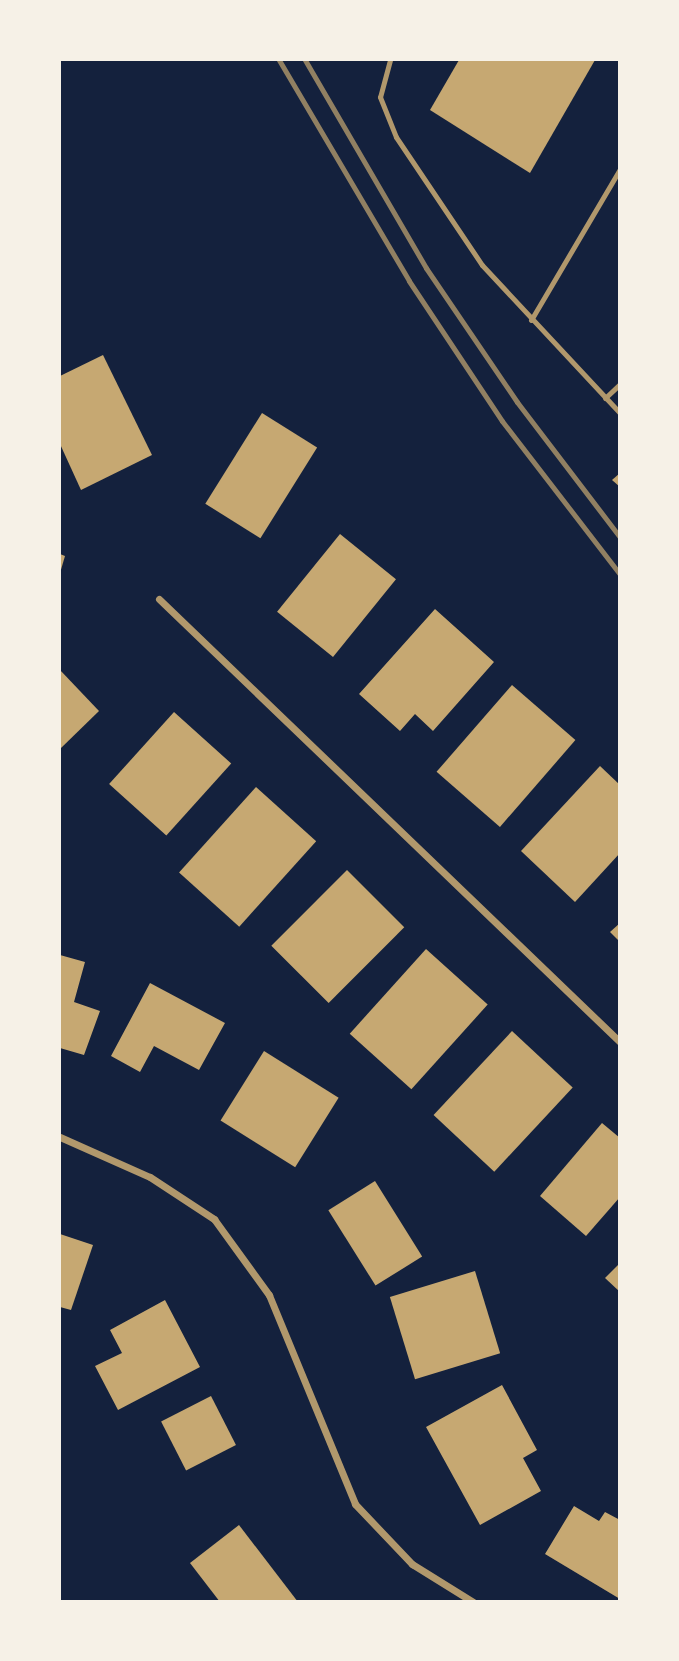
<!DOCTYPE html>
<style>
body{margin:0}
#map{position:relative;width:679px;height:1661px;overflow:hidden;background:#14213d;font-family:Rubik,sans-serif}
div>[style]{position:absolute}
.building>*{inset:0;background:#c6a872;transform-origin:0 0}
.service>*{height:5px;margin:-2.5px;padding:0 2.5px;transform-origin:2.5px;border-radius:2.5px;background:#b1986c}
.minor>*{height:7px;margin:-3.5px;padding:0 3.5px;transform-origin:3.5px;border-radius:3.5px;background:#b1986c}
.rail>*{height:5px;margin:-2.5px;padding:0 2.5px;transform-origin:2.5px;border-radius:2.5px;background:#918062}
span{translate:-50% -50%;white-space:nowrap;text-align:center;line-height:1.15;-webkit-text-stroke:5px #f6f1e7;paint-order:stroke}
.frame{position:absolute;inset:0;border:61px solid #f6f1e7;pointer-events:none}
</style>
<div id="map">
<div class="building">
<i style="clip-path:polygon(459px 60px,595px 60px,530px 173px,430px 110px)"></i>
<i style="clip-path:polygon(103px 355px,152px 455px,81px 490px,60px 444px,60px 376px)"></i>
<i style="left:262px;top:413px;width:65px;height:107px;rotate:32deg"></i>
<i style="clip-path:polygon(620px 473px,620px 487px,612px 480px)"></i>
<i style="left:340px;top:534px;width:72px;height:100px;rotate:39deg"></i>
<i style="clip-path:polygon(60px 554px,65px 556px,60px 573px)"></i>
<i style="clip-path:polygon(435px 609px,494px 662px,433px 731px,415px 714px,400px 731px,359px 694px)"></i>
<i style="clip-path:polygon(60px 670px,99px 711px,60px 749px)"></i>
<i style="left:512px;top:685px;width:84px;height:115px;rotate:41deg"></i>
<i style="left:174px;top:712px;width:77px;height:97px;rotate:42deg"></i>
<i style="clip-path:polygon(600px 766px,620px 785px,620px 853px,575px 902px,521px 851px)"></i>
<i style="left:256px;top:787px;width:81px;height:115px;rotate:42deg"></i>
<i style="left:347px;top:870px;width:81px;height:107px;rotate:45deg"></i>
<i style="clip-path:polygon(620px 923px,620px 942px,610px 932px)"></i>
<i style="left:426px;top:949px;width:83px;height:114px;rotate:42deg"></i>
<i style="clip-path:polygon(60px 955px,85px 962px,74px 1002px,100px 1011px,84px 1055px,60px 1048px)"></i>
<i style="clip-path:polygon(150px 983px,225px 1023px,199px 1070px,154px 1046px,140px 1072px,111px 1056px)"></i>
<i style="left:512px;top:1031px;width:83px;height:115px;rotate:43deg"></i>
<i style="left:264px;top:1051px;width:88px;height:82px;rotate:32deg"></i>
<i style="clip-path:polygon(602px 1123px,620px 1138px,620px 1197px,586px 1236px,540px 1196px)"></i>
<i style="left:375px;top:1181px;width:89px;height:55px;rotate:58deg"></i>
<i style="clip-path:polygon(60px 1234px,93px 1245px,71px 1310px,60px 1307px)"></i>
<i style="clip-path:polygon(620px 1263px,620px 1292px,605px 1278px)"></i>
<i style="left:475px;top:1271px;width:86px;height:89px;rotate:73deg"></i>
<i style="clip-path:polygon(165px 1300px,200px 1367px,118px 1410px,95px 1366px,122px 1353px,110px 1330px)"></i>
<i style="clip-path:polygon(502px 1385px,537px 1450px,523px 1458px,541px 1491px,480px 1525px,426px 1427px)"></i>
<i style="left:211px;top:1396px;width:55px;height:56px;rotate:63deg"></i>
<i style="clip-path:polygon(574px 1506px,599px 1521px,605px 1512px,620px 1520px,620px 1599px,545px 1554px)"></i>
<i style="clip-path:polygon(239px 1525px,298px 1602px,220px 1602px,190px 1563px)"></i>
</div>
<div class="service">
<i style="left:390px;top:60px;width:38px;rotate:105deg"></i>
<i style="left:380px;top:97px;width:43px;rotate:68.2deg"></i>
<i style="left:396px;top:137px;width:154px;rotate:56.1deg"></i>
<i style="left:482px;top:265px;width:202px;rotate:47deg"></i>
<i style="left:531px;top:320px;width:175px;rotate:-59.5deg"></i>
<i style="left:605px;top:398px;width:21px;rotate:-43deg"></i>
</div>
<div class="minor">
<i style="left:159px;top:599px;width:639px;rotate:43.86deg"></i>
<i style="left:60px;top:1137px;width:98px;rotate:24deg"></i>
<i style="left:150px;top:1177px;width:77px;rotate:33.3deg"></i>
<i style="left:214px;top:1219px;width:94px;rotate:54.1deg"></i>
<i style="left:269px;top:1295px;width:226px;rotate:67.6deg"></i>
<i style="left:355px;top:1504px;width:83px;rotate:46.5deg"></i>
<i style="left:412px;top:1564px;width:72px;rotate:31.9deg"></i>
</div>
<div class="rail">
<i style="left:279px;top:60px;width:256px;rotate:59.5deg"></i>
<i style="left:409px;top:281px;width:168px;rotate:56.4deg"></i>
<i style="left:502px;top:421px;width:193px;rotate:52.4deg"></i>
<i style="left:305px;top:60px;width:241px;rotate:59.8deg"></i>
<i style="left:426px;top:268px;width:162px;rotate:55.8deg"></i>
<i style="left:517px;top:402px;width:170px;rotate:52.7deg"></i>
</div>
<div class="frame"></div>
</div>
